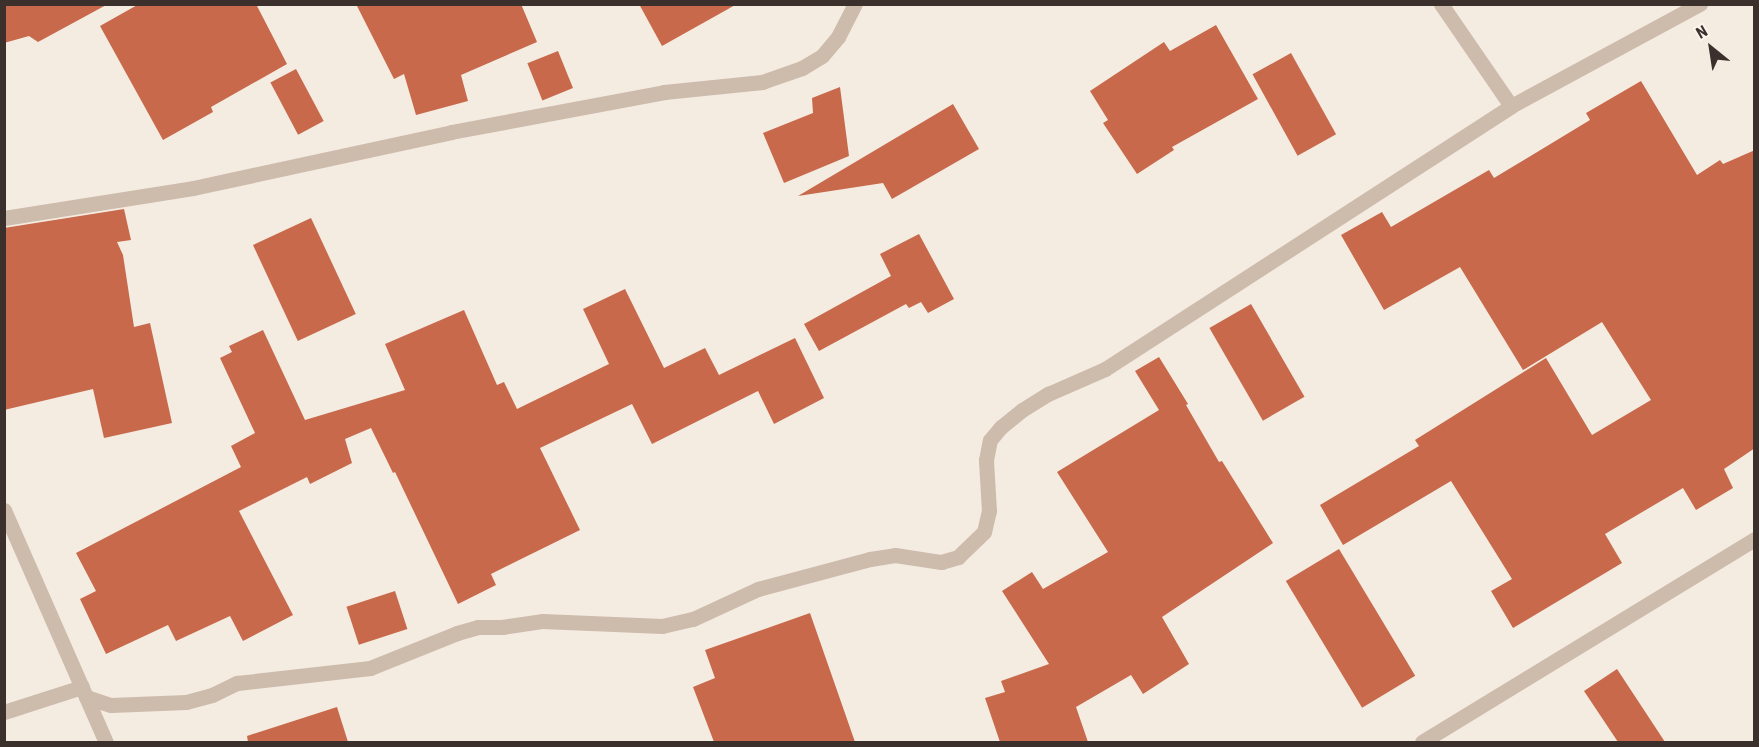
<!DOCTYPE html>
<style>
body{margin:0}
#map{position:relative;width:1759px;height:747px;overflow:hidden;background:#f4ebe1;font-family:"Roboto Condensed",sans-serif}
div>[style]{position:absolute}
.building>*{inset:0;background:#c8694b;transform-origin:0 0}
.minor>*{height:15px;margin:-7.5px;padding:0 7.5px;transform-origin:7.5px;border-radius:7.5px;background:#cdbbac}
span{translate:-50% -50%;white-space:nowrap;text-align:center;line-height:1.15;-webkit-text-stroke:4.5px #fbf5ee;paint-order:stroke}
.frame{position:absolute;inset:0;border:6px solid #3b302b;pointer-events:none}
.north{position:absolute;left:1681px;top:18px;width:60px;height:60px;-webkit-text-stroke:4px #fbf5ee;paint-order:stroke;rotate:330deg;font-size:16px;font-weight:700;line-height:24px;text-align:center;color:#3b302b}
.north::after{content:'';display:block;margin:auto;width:21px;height:27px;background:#3b302b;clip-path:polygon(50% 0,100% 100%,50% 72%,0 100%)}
</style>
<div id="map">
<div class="building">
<i style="clip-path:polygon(4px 4px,108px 4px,38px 42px,29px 36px,4px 43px)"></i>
<i style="clip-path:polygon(139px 4px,256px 4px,287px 64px,211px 107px,213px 112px,163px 140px,100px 26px)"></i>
<i style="clip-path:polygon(356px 4px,521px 4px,537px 42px,461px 75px,468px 101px,416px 115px,404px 74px,394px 79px)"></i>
<i style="clip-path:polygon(639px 4px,737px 4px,662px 46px)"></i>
<i style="clip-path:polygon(1216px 25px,1258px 99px,1172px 147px,1174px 150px,1137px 174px,1103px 123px,1108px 120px,1090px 91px,1164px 42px,1170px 51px)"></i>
<i style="left:558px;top:51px;width:40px;height:33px;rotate:68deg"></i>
<i style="left:1291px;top:53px;width:93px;height:44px;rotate:61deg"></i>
<i style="left:296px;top:69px;width:59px;height:29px;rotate:62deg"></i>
<i style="clip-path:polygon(1641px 81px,1697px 175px,1720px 160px,1723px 164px,1755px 150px,1755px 448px,1724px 469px,1733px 488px,1696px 510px,1683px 488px,1605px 534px,1622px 563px,1513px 628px,1491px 591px,1512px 579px,1451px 481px,1343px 545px,1320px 505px,1419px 446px,1415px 440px,1546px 358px,1592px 435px,1651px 400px,1602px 322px,1523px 370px,1460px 267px,1384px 310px,1341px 235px,1382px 212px,1391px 227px,1489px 170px,1494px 178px,1590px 120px,1586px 113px)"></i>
<i style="clip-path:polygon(840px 87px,849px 156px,784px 183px,763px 133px,813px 113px,812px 98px)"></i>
<i style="clip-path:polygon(953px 104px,979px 149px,892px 199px,883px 183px,798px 196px)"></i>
<i style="clip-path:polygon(124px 209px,131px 240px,117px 242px,123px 255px,134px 327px,150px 323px,172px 423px,104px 438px,93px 389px,4px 410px,4px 228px)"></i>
<i style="left:311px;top:218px;width:106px;height:64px;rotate:65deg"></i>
<i style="clip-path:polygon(919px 234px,954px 299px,928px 313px,921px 302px,909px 308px,906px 304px,819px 351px,804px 324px,891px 276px,880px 254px)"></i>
<i style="clip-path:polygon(625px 289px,664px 368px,705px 348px,719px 375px,795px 338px,824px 398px,774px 424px,758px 391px,652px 444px,632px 404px,540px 448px,580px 530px,491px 574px,496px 585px,458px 604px,395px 472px,393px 473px,371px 428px,345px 439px,352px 463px,310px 484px,307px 477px,239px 511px,293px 615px,243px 641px,230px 616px,176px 641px,168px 625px,106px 654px,80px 599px,96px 591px,76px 553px,241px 467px,231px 446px,255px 433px,220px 358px,232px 352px,229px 346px,263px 330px,305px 420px,405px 390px,385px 344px,464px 310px,497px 385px,504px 382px,517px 409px,609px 364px,583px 309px)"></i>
<i style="left:1251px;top:304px;width:107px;height:48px;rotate:60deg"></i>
<i style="clip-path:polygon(1159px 357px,1188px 404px,1186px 405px,1219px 462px,1222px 461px,1273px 543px,1162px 617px,1189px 664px,1143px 694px,1131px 675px,1076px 707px,1088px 742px,1000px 742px,985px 698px,1005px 692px,1001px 681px,1049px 664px,1002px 591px,1032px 572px,1043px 589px,1108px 552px,1057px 472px,1159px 410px,1135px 371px)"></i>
<i style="left:1339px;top:549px;width:148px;height:62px;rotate:59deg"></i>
<i style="left:395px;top:591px;width:40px;height:51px;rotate:72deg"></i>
<i style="clip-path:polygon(810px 613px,855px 742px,714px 742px,693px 687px,715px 678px,705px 650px)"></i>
<i style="clip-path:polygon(1617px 669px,1665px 742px,1618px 742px,1584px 691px)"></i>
<i style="clip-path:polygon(337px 707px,348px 742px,248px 742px,247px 736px)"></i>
</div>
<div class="minor">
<i style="left:1441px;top:4px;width:124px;rotate:55.5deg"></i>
<i style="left:4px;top:218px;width:191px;rotate:-9deg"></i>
<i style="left:193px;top:188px;width:264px;rotate:-12.2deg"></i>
<i style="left:451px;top:132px;width:217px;rotate:-10.6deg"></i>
<i style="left:664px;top:92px;width:99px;rotate:-5.8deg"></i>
<i style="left:762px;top:82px;width:42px;rotate:-19.3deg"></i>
<i style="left:802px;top:68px;width:23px;rotate:-31deg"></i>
<i style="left:822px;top:56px;width:25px;rotate:-50deg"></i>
<i style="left:838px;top:37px;width:37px;rotate:-63deg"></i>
<i style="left:4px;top:510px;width:253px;rotate:66.3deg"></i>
<i style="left:86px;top:697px;width:26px;rotate:18deg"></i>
<i style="left:111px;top:705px;width:75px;rotate:-2.3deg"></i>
<i style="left:186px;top:702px;width:27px;rotate:-15deg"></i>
<i style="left:212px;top:695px;width:28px;rotate:-26deg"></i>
<i style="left:237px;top:683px;width:134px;rotate:-6.4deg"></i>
<i style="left:370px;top:668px;width:94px;rotate:-21.9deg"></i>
<i style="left:457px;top:633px;width:22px;rotate:-16deg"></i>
<i style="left:478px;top:627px;width:24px"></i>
<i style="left:502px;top:627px;width:40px;rotate:-8.5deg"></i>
<i style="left:542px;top:621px;width:120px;rotate:2.4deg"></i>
<i style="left:662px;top:626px;width:32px;rotate:-13deg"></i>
<i style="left:693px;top:619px;width:72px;rotate:-24.8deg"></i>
<i style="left:758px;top:589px;width:116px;rotate:-15deg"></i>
<i style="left:870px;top:559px;width:25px;rotate:-9deg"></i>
<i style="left:895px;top:555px;width:47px;rotate:8.7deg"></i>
<i style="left:941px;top:562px;width:18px;rotate:-16deg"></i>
<i style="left:958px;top:557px;width:36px;rotate:-44deg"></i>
<i style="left:984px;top:532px;width:22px;rotate:-77deg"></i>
<i style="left:989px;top:511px;width:51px;rotate:-93.4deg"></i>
<i style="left:986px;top:460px;width:20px;rotate:-79deg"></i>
<i style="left:990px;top:440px;width:17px;rotate:-50deg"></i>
<i style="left:1001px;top:427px;width:27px;rotate:-39deg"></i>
<i style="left:1022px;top:410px;width:31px;rotate:-32deg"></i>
<i style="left:1048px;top:394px;width:62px;rotate:-23.7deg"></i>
<i style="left:1105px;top:369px;width:484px;rotate:-32.9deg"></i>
<i style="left:1511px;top:106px;width:215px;rotate:-28.4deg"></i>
<i style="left:4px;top:712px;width:82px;rotate:-17.8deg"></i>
<i style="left:1422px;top:742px;width:389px;rotate:-31.4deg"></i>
</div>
<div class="frame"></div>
<div class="north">N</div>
</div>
